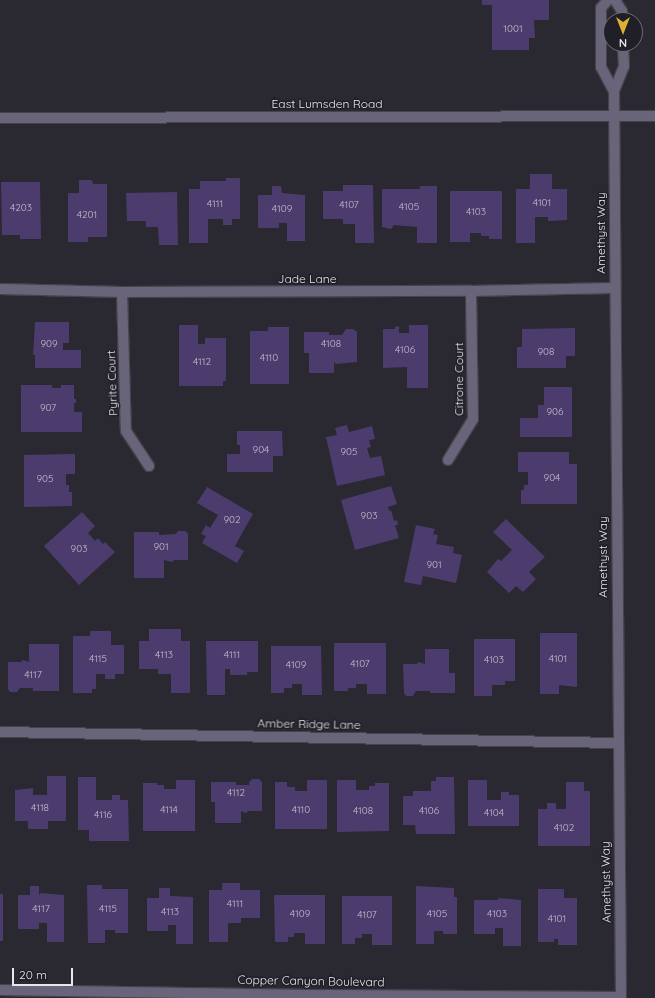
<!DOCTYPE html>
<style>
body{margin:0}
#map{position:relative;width:655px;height:998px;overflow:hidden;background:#2a2831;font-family:Quicksand,sans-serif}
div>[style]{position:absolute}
.building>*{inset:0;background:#4c3c6d;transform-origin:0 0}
.roads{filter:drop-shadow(1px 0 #45434b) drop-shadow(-1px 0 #45434b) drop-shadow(0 1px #45434b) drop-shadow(0 -1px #45434b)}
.minor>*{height:10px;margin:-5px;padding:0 5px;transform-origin:5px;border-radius:5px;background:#6a647b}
.tertiary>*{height:10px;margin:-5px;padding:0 5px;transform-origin:5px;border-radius:5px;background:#6a647b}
span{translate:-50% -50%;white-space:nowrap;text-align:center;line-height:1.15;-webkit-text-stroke:3px #201e27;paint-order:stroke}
.number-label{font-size:10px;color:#c1bccc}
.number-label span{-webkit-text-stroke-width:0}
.street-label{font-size:12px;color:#e8e6ec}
.north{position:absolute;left:603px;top:12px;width:40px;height:40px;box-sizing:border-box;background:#201e27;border:1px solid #706e76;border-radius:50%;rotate:180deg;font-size:11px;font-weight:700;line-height:16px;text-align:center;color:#e8e6ec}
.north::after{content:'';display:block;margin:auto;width:14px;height:18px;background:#deb133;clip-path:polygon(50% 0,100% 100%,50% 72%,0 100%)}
.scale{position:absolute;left:12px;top:968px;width:61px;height:18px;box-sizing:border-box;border:2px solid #e8e6ec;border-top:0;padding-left:5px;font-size:12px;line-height:14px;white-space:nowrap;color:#e8e6ec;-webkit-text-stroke:3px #201e27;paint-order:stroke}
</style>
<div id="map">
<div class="building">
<i style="clip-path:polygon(482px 0,549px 0,549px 20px,534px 20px,535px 38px,529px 38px,529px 50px,492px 50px,492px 5px,482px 5px)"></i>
<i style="clip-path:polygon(530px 174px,552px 174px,552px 189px,567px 189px,567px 220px,548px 221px,548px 217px,535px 217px,535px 243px,516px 243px,516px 189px,530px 189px)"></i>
<i style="clip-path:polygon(226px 178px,240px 178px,240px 219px,232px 219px,232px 225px,223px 225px,223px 219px,208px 219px,208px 243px,189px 243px,189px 189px,200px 189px,200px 181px,226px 181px)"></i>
<i style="clip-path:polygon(79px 180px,92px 180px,93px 184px,107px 184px,107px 237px,88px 237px,88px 242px,68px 242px,68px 193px,79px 193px)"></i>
<i style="clip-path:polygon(1px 182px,40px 182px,41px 239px,20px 239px,20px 235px,2px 235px)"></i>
<i style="clip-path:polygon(343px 185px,373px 185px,374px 243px,355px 243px,355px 224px,343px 224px,343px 219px,323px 219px,323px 191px,343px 191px)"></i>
<i style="clip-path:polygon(272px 186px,281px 186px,282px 193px,305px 195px,305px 241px,287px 241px,287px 223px,279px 223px,279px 228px,258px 228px,258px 195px,272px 195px)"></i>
<i style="clip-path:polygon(420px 186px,437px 186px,437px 243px,417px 243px,417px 227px,394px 225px,391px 229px,382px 227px,382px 189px,420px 189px)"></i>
<i style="clip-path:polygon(450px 191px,502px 191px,502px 239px,489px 239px,489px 236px,481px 236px,481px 233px,470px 233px,470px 242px,450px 242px)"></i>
<i style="clip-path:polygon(177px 192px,178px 245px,159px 245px,158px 227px,146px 227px,146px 221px,127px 221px,126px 193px)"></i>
<i style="clip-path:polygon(35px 322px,69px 322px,69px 343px,63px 343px,63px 350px,81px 350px,81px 368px,35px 368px,35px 355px,33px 355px)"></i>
<i style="clip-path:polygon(179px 325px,198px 325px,198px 344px,205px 344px,205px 338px,226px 338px,226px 381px,223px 381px,223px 386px,179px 386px)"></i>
<i style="clip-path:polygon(409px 325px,428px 325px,428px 388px,407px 388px,407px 367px,383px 368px,383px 329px,395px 329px,395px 327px,399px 326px,399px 333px,409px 333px)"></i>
<i style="clip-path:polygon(268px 327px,289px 327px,289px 384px,250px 384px,250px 331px,268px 331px)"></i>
<i style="clip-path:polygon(575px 328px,575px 356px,566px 356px,566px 368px,517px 368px,517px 347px,522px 347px,522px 329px)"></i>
<i style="clip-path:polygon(346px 329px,353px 329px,357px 332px,357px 362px,336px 364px,334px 362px,334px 373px,309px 373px,309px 353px,304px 353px,304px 332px,329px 332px,329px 335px,342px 335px)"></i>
<i style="clip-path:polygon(21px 385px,52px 385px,52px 388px,61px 388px,61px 385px,74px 385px,74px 399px,76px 399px,76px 403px,74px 403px,74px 412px,82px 412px,82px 432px,21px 432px)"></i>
<i style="clip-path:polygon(544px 387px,572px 387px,572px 437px,520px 437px,520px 418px,538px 418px,538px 405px,544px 405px)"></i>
<i style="clip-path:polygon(347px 425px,349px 432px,372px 426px,375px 439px,369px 440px,371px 447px,367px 448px,370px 458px,381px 456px,385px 475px,337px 486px,326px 437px,337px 435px,335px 428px)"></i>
<i style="clip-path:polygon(237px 431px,282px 431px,283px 456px,273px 456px,273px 472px,227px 472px,227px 454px,240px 454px,240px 445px,237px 445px)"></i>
<i style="clip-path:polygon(518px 452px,569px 452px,569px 464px,577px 464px,577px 504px,521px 504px,521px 490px,524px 490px,524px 485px,528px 485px,528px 472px,518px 472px)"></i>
<i style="clip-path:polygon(75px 454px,75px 474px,66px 474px,66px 485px,69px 485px,69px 492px,72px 492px,72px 506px,24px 507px,24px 455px)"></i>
<i style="clip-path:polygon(391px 486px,397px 504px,388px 507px,389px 511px,391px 510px,394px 521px,397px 520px,398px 525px,395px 525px,399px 538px,355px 550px,341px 500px)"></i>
<i style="clip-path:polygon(207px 487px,253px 514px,235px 546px,244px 551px,237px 563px,202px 543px,206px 536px,201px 534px,206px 525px,210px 528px,218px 515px,197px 503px)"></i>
<i style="clip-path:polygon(82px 512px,95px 526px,88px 533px,95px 541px,98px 538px,103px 544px,105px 542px,115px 552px,79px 585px,44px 546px)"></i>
<i style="clip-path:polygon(506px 519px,545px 557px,529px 572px,536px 579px,523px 592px,516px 586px,509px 593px,487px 572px,498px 559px,501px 561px,512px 550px,493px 532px)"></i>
<i style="clip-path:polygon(416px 525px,435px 529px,433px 534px,438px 535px,436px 544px,454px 547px,453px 553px,462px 555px,456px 583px,423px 576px,421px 585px,404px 582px)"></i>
<i style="clip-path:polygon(178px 531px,185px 531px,188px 533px,188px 560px,174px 560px,172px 562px,164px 560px,164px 578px,134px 578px,134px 532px,159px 532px,159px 535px,176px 534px)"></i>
<i style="clip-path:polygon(149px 629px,181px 629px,181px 641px,190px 641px,190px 693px,171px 693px,171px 674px,158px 674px,158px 669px,139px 669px,139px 641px,149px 641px)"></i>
<i style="clip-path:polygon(90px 631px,111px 631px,111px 645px,124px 645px,124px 674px,115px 674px,115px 679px,105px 679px,105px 674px,96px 674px,96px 689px,92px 689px,92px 693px,73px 693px,73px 636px,90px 636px)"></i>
<i style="clip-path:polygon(540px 633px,577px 633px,577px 687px,559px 685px,559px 694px,540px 694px)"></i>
<i style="clip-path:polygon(474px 639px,515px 639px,515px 681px,505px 681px,505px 685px,492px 685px,492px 696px,474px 696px)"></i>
<i style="clip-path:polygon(206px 641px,258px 641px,258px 672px,247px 672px,247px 675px,230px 675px,230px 669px,225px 669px,225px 695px,207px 695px)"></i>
<i style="clip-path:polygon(334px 643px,386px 643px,386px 694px,367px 694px,367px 684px,356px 684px,356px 688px,348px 688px,348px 691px,334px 691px)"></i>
<i style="clip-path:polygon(29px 644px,59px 644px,59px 691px,33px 691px,33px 688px,20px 688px,17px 692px,10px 692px,8px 689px,8px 662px,21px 662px,23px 660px,29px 662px)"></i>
<i style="clip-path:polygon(271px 646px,321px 646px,322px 695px,302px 695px,302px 684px,292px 684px,292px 688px,284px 688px,284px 693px,271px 693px)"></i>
<i style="clip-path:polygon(425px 649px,449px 649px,449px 673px,455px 673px,455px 693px,430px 693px,430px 691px,416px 691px,413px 696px,406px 696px,404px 693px,403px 664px,417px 664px,418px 662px,425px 664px)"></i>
<i style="clip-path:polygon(47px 776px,66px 776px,66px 821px,48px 821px,48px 829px,28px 829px,28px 821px,15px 821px,15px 790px,33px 788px,33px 795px,47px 795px)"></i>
<i style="clip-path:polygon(78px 777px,96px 777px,96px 800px,112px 800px,112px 795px,120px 795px,120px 800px,128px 800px,129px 841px,89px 841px,89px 830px,78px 830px)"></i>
<i style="clip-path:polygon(436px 777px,454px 777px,455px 834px,416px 834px,415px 825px,403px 825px,403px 796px,413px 796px,413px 791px,431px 791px,431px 781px,436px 781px)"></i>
<i style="clip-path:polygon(252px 779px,259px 779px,262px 782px,262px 811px,248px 811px,246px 813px,241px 811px,241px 823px,215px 823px,215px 802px,211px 802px,211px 782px,236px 782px,236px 785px,249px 785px,249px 782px)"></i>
<i style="clip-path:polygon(176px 780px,195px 780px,195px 831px,143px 831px,143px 783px,157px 783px,157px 785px,164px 785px,164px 789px,176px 789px)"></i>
<i style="clip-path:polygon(307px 780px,327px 780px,327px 829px,275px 829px,275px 782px,287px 782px,287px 787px,295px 787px,295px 791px,307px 791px)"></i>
<i style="clip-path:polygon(337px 780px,356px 780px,356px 790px,369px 790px,369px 786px,375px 786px,375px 783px,389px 783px,389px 831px,337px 832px)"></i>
<i style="clip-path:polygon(468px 780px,487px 780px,487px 800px,501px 800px,501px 792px,509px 792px,509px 795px,519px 795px,519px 826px,468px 826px)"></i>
<i style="clip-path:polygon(566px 782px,584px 782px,584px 791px,590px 791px,590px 846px,538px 846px,538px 809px,547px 809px,547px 803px,556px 803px,556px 809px,566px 809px)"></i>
<i style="clip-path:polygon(222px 883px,240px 883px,240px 890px,260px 890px,260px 918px,241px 918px,241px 923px,228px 923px,228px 942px,209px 942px,209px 890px,222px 890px)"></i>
<i style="clip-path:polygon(87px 885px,102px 885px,102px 889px,128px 889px,128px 933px,115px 933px,115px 930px,105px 930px,105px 943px,88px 943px)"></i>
<i style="clip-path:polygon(30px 886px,39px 886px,39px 895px,41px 893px,64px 895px,64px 942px,47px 942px,47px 923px,39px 923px,39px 929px,18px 929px,18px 895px,30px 895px)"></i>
<i style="clip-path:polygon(416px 886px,454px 888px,454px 897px,457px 897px,457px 934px,443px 934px,443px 931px,434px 931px,434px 944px,416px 944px)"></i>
<i style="clip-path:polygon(159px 888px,170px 888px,170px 896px,193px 897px,193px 944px,176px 944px,176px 925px,168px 925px,168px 931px,147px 931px,147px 898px,159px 898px)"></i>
<i style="clip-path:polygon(538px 889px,564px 889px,564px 898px,577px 898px,577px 945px,558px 945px,558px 939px,554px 939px,554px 942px,538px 942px)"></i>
<i style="left:0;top:894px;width:3px;height:47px"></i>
<i style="clip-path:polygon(274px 895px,325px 895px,325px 944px,305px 944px,305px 933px,294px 933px,294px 937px,288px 937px,288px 942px,275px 942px)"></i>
<i style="clip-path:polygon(342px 896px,392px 896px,392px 945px,372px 945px,372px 934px,362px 934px,362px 938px,355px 938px,355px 944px,342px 944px)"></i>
<i style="clip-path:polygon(498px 898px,521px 900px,521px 946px,503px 946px,503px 928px,495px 928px,495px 934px,474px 934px,474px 900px,498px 900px)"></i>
</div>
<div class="roads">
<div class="minor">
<i style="left:608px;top:0;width:11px;rotate:131deg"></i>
<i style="left:601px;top:8px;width:59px;rotate:90deg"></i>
<i style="left:601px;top:67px;width:27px;rotate:62deg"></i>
<i style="left:615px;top:0;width:13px;rotate:58deg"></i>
<i style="left:622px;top:11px;width:9px;rotate:90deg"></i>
<i style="left:0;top:289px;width:122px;rotate:1.4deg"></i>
<i style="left:122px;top:292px;width:349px;rotate:-0.2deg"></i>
<i style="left:471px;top:291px;width:143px;rotate:-1.2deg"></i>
<i style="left:122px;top:292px;width:139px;rotate:88.4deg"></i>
<i style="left:126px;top:431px;width:42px;rotate:56.7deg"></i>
<i style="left:448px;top:460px;width:48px;rotate:-58.6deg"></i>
<i style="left:473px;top:419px;width:128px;rotate:-90.9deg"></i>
<i style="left:0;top:732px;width:618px;rotate:1.02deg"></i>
<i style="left:0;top:990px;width:327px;rotate:0.9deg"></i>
<i style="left:327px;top:995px;width:294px;rotate:0.4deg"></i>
<i style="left:621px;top:998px;width:907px;rotate:-90.44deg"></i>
<i style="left:614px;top:91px;width:27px;rotate:-68deg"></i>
<i style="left:624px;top:66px;width:22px;rotate:-93deg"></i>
</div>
<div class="tertiary">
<i style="left:0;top:118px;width:655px;rotate:-0.17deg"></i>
</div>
</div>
<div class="number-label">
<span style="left:513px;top:29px">1001</span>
<span style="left:542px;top:203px">4101</span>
<span style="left:215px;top:204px">4111</span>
<span style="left:349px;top:205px">4107</span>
<span style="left:409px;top:207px">4105</span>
<span style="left:21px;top:208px">4203</span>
<span style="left:282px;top:209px">4109</span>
<span style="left:476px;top:212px">4103</span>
<span style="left:87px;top:215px">4201</span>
<span style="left:49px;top:344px">909</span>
<span style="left:331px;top:344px">4108</span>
<span style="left:405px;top:350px">4106</span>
<span style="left:546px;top:352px">908</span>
<span style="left:269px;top:358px">4110</span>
<span style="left:202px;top:362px">4112</span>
<span style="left:48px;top:408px">907</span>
<span style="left:555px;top:412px">906</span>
<span style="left:261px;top:450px">904</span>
<span style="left:349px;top:452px">905</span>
<span style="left:552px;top:478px">904</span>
<span style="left:45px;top:479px">905</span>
<span style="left:369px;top:516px">903</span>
<span style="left:232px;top:520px">902</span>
<span style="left:161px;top:547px">901</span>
<span style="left:79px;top:549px">903</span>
<span style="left:434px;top:565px">901</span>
<span style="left:164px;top:655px">4113</span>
<span style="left:232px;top:655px">4111</span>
<span style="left:98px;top:659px">4115</span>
<span style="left:558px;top:659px">4101</span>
<span style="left:494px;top:660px">4103</span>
<span style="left:360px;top:664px">4107</span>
<span style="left:296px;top:665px">4109</span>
<span style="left:33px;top:675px">4117</span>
<span style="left:236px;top:793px">4112</span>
<span style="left:40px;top:808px">4118</span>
<span style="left:169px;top:810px">4114</span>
<span style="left:301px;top:810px">4110</span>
<span style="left:363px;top:811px">4108</span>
<span style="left:429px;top:811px">4106</span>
<span style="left:494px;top:813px">4104</span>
<span style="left:103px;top:815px">4116</span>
<span style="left:564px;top:828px">4102</span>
<span style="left:235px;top:904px">4111</span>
<span style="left:41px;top:909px">4117</span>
<span style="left:108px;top:909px">4115</span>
<span style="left:170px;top:912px">4113</span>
<span style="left:300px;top:914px">4109</span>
<span style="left:437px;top:914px">4105</span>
<span style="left:497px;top:914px">4103</span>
<span style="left:367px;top:915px">4107</span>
<span style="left:557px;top:919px">4101</span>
</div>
<div class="street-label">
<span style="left:327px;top:104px">East Lumsden Road</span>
<span style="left:601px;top:233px;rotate:-90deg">Amethyst Way</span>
<span style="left:307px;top:279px">Jade Lane</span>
<span style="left:459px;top:379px;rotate:-90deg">Citrone Court</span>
<span style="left:112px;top:383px;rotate:-92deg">Pyrite Court</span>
<span style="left:603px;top:557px;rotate:-90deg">Amethyst Way</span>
<span style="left:309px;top:724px;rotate:1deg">Amber Ridge Lane</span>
<span style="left:606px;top:882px;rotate:-91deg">Amethyst Way</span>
<span style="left:311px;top:981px;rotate:1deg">Copper Canyon Boulevard</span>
</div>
<div class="north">N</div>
<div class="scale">20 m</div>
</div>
